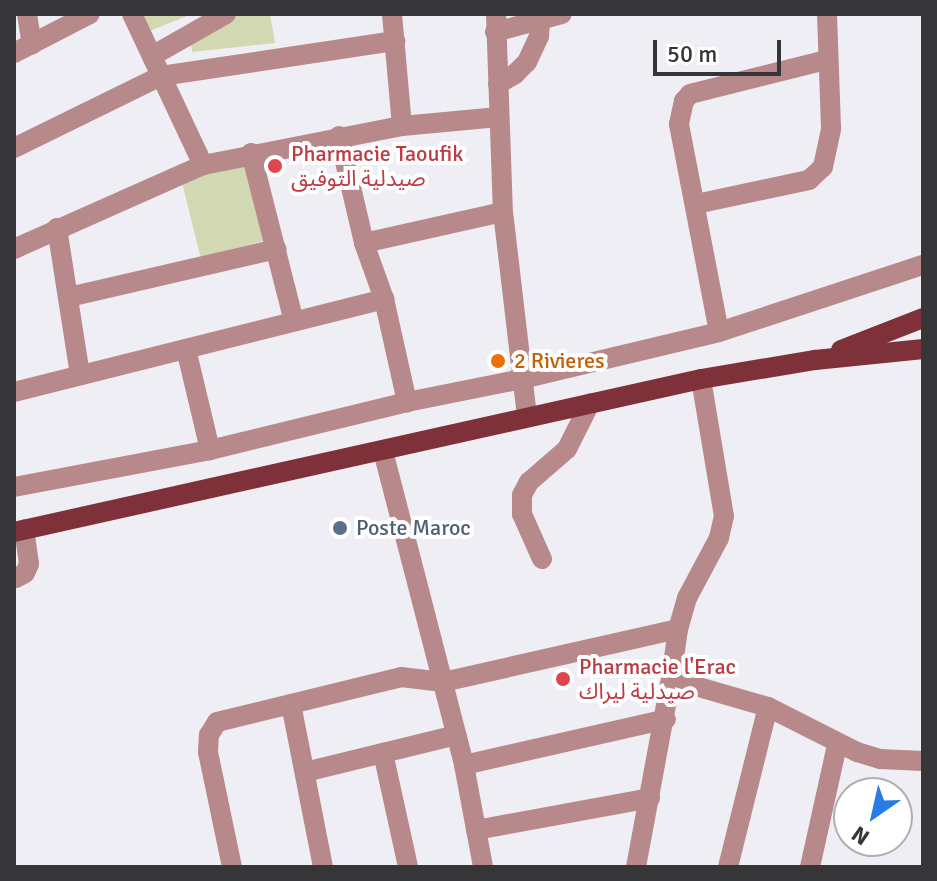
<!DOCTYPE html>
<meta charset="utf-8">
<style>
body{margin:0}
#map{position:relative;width:937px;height:881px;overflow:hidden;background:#efeef4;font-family:Signika,"Noto Sans Arabic",sans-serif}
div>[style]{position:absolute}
.green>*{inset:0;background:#d2d8b1;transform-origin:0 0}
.minor>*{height:20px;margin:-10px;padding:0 10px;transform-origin:10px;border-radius:10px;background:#b7898a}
.major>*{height:20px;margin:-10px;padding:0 10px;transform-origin:10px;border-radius:10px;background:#7f313a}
.dots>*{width:22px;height:22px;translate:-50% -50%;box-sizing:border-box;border:4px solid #fff;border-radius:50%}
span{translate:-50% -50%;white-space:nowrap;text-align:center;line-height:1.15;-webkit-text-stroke:8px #fff;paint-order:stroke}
.health-label{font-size:22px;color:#be3a42}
.left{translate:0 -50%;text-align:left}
.food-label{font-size:22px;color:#c56008}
.service-label{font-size:22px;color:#4e5e75}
.frame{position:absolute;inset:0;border:16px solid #363638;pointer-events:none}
.north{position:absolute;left:833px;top:777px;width:80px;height:80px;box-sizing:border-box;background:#fff;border:2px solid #afafaf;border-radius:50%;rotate:214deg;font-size:22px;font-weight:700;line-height:32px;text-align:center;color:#363638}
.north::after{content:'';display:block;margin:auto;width:28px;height:36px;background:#277ce7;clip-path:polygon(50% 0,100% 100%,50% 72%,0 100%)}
.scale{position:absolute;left:653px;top:40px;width:128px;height:36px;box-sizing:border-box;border:4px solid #363638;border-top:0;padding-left:10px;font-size:24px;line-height:28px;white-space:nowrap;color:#363638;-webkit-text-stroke:6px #fff;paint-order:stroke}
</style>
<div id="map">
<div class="green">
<i style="clip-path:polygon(139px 14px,192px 14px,147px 32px)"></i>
<i style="clip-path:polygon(231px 14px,270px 14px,275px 43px,192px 52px,191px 41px)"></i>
<i style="left:246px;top:162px;width:81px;height:67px;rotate:76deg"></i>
</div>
<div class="minor">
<i style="left:27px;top:14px;width:31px;rotate:81deg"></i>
<i style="left:132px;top:14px;width:167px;rotate:64.8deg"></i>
<i style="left:392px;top:14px;width:112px;rotate:84.9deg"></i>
<i style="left:496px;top:14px;width:198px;rotate:88deg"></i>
<i style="left:503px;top:212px;width:206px;rotate:83.3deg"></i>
<i style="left:495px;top:32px;width:69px;rotate:-15deg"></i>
<i style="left:14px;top:53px;width:85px;rotate:-27.2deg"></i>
<i style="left:152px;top:56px;width:85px;rotate:-29.6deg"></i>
<i style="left:498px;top:84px;width:20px;rotate:-30deg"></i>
<i style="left:515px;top:74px;width:17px;rotate:-45deg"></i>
<i style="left:527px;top:62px;width:29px;rotate:-65deg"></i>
<i style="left:539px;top:36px;width:16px;rotate:-86deg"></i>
<i style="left:339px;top:136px;width:110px;rotate:76.8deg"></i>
<i style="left:364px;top:243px;width:59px;rotate:70.3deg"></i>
<i style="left:384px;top:299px;width:106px;rotate:77.4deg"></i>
<i style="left:14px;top:148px;width:164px;rotate:-26.1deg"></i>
<i style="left:161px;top:76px;width:237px;rotate:-8.5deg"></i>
<i style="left:251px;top:153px;width:174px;rotate:75.7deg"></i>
<i style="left:696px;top:204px;width:116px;rotate:-12deg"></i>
<i style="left:809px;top:180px;width:19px;rotate:-43deg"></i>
<i style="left:823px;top:167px;width:40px;rotate:-78deg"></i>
<i style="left:831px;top:128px;width:114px;rotate:-92deg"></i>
<i style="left:57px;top:228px;width:149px;rotate:81.1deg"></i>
<i style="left:364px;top:243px;width:142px;rotate:-12.6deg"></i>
<i style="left:14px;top:249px;width:207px;rotate:-24deg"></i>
<i style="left:203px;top:165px;width:203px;rotate:-11.1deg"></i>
<i style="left:402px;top:126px;width:97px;rotate:-5.3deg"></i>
<i style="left:69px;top:297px;width:213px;rotate:-13deg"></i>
<i style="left:719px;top:332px;width:212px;rotate:-100.9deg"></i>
<i style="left:679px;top:124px;width:24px;rotate:-78deg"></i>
<i style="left:684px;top:101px;width:9px;rotate:-49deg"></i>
<i style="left:690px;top:94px;width:140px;rotate:-14deg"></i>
<i style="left:186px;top:349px;width:104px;rotate:76.6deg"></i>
<i style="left:701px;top:379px;width:139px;rotate:80.5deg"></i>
<i style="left:724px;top:516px;width:23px;rotate:103deg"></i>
<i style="left:719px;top:538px;width:68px;rotate:118.1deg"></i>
<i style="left:687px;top:598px;width:32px;rotate:106deg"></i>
<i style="left:678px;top:629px;width:50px;rotate:98deg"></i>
<i style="left:671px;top:679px;width:101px;rotate:16.1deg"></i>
<i style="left:768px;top:707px;width:100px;rotate:26.8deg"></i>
<i style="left:857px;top:752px;width:24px;rotate:17deg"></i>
<i style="left:880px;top:759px;width:43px;rotate:2.7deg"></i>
<i style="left:14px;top:392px;width:382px;rotate:-14.1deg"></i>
<i style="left:383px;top:451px;width:324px;rotate:75.5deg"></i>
<i style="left:464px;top:765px;width:104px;rotate:79.4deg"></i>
<i style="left:14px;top:487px;width:199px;rotate:-10.7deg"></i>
<i style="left:210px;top:450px;width:203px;rotate:-13.7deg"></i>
<i style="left:407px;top:402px;width:117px;rotate:-11.3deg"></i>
<i style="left:522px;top:379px;width:203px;rotate:-13.4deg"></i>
<i style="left:719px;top:332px;width:215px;rotate:-18.2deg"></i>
<i style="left:542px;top:559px;width:49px;rotate:-114deg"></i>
<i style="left:522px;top:514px;width:19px;rotate:-90deg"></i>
<i style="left:522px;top:495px;width:15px;rotate:-62deg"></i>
<i style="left:529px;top:482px;width:50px;rotate:-41deg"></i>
<i style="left:567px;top:449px;width:51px;rotate:-63.4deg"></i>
<i style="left:16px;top:578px;width:10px;rotate:-29deg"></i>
<i style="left:25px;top:573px;width:10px;rotate:-66deg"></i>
<i style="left:29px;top:564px;width:35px;rotate:-98deg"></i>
<i style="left:291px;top:704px;width:166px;rotate:78.9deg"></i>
<i style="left:383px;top:753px;width:117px;rotate:77.6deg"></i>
<i style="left:464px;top:765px;width:207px;rotate:-12.8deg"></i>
<i style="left:305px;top:772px;width:156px;rotate:-13.7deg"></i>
<i style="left:476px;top:830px;width:177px;rotate:-10.4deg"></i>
<i style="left:232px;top:867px;width:117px;rotate:-101.8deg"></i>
<i style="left:208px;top:752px;width:17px;rotate:-87deg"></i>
<i style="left:209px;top:735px;width:15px;rotate:-58deg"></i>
<i style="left:217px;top:722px;width:189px;rotate:-13.7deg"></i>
<i style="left:401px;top:677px;width:42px;rotate:6.8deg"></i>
<i style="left:443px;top:682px;width:241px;rotate:-12.7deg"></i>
<i style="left:636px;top:867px;width:191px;rotate:-79.5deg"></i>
<i style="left:728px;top:867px;width:165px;rotate:-76deg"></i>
<i style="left:810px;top:867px;width:125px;rotate:-77.5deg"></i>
</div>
<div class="major">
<i style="left:841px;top:350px;width:88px;rotate:-21.3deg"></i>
<i style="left:14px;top:532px;width:704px;rotate:-12.56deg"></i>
<i style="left:701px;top:379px;width:116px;rotate:-9.5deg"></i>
<i style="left:815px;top:360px;width:109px;rotate:-5.8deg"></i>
</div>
<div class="dots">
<i style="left:275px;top:166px;background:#e0444e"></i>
<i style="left:498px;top:361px;background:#e8710a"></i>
<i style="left:340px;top:528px;background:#5c6f8a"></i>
<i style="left:563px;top:679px;background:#e0444e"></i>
</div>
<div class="health-label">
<span class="left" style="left:291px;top:166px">Pharmacie Taoufik<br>صيدلية التوفيق</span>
<span class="left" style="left:579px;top:679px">Pharmacie l'Erac<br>صيدلية ليراك</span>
</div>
<div class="food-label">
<span class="left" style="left:514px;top:361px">2 Rivieres</span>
</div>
<div class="service-label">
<span class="left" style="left:356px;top:528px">Poste Maroc</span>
</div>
<div class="frame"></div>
<div class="north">N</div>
<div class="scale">50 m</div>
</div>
